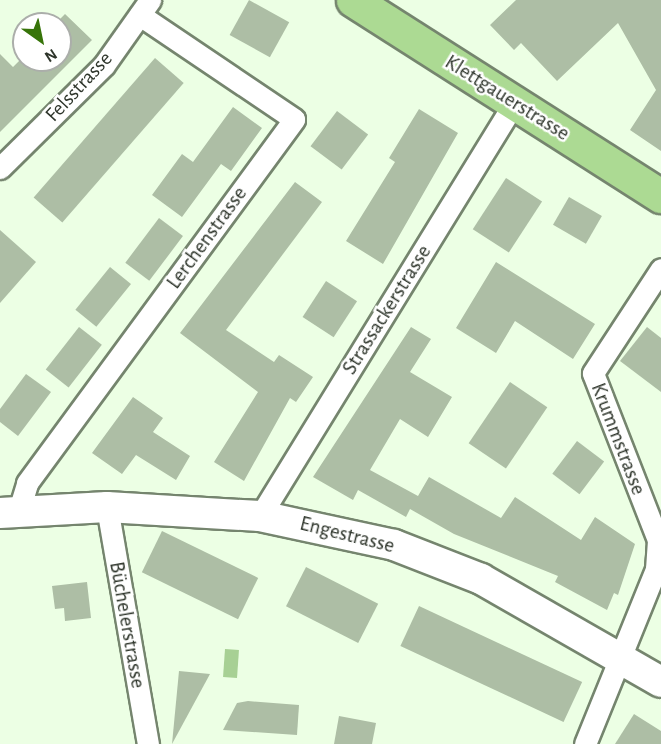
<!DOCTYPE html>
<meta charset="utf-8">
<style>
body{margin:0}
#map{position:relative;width:661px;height:744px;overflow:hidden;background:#ecffe4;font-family:"Alegreya Sans",sans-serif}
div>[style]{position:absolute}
.water>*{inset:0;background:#a7d094;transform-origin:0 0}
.building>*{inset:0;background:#adbea5;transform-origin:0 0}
.roads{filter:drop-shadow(2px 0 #75856e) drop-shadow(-2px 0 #75856e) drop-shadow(0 2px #75856e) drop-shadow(0 -2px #75856e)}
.street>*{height:21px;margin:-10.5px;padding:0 10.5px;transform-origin:10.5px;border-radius:10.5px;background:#fff}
.secondary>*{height:30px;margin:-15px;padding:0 15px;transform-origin:15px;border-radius:15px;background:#fff}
.primary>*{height:33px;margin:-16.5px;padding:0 16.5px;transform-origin:16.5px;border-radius:16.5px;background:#acda93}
span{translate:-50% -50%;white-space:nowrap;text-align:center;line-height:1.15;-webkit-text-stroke:5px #fff;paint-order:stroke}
.street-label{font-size:21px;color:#2e352b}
.north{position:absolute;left:12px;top:12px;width:60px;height:60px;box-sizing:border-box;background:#fff;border:2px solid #abaeaa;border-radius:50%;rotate:147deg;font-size:16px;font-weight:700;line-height:24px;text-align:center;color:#2e352b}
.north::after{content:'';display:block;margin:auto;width:21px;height:27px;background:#377409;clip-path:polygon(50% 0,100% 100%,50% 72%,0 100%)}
</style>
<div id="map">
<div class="water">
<i style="left:225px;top:649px;width:14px;height:28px;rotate:4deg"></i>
</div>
<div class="building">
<i style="left:249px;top:0;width:46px;height:40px;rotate:29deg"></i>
<i style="clip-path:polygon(516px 0,661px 0,661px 151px,630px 130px,656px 90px,618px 23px,557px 81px,521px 43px,514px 50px,490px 25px)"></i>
<i style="clip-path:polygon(65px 14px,92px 40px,0 132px,0 54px,13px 67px,24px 56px,24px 60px,60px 60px,60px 24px,55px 24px)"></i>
<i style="left:155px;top:58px;width:38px;height:185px;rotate:41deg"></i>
<i style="clip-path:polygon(233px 107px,262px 128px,231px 171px,221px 164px,182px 217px,152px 195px,182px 154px,193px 162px)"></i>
<i style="clip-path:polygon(419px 109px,458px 133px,383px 264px,346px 241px,395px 162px,389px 158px)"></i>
<i style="left:337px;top:111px;width:39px;height:44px;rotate:37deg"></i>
<i style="left:506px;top:178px;width:43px;height:61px;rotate:33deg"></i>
<i style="clip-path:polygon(295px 182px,322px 202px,226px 330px,274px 362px,279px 355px,313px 377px,296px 402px,290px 398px,244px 481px,214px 462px,258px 392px,180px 333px)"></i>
<i style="left:569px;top:197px;width:38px;height:32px;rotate:30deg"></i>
<i style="left:159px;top:218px;width:30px;height:56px;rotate:37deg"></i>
<i style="clip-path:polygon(0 230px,36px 262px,0 303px)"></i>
<i style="clip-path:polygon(496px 262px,595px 324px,573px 359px,515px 321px,496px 353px,456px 328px)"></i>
<i style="left:110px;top:267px;width:27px;height:55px;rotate:39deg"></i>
<i style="left:326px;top:281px;width:37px;height:43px;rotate:33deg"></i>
<i style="left:79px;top:327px;width:29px;height:54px;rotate:38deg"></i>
<i style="clip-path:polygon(411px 327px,431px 339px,410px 372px,452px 397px,428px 437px,400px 419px,370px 470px,418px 496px,429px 477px,501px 518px,515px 497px,581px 540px,595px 517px,635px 544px,618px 595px,614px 593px,607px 610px,555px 582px,558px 576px,454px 534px,410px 509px,406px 517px,358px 490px,353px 500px,313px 477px)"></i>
<i style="clip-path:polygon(647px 327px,661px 338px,661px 392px,620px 361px)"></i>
<i style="clip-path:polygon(26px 374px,51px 392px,18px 436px,0 422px,0 409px)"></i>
<i style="left:510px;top:382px;width:45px;height:74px;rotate:34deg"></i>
<i style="clip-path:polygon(133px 397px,163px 418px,153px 432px,190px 456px,176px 480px,136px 455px,122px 474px,92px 453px)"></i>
<i style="left:577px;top:441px;width:34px;height:41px;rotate:37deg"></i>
<i style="left:162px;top:531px;width:107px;height:46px;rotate:26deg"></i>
<i style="left:306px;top:567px;width:81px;height:44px;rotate:27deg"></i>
<i style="clip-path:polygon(87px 582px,91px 618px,65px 621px,64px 608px,55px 609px,52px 586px)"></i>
<i style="left:419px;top:606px;width:180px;height:44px;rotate:25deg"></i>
<i style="clip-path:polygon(179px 671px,210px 674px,172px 744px)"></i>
<i style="clip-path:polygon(248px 701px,299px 705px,297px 735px,223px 730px,237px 703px)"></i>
<i style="clip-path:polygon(634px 714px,661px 731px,661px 744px,615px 744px)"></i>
<i style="clip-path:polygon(339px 716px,376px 723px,372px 744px,334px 744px)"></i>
</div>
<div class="roads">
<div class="street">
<i style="left:0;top:168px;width:146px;rotate:-44.7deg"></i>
<i style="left:104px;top:65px;width:80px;rotate:-54.7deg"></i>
<i style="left:107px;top:507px;width:241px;rotate:80.2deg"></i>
<i style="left:19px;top:510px;width:28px;rotate:-73deg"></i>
<i style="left:27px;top:483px;width:451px;rotate:-53.7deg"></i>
<i style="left:294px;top:119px;width:186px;rotate:-146deg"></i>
<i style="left:260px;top:516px;width:485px;rotate:-58.4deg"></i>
<i style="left:585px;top:744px;width:189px;rotate:-67.9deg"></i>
<i style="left:656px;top:569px;width:29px;rotate:-86deg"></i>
<i style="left:658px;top:540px;width:179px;rotate:-111.3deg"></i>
<i style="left:593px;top:373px;width:124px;rotate:-56.8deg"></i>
</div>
<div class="secondary">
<i style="left:0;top:513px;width:107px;rotate:-3.2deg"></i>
<i style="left:107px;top:507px;width:153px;rotate:3.4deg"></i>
<i style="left:260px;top:516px;width:137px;rotate:12.2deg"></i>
<i style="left:394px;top:545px;width:93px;rotate:21.3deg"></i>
<i style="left:481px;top:579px;width:207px;rotate:29.8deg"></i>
</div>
<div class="primary">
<i style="left:353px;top:0;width:365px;rotate:32.5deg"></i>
</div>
</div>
<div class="street-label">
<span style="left:79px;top:87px;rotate:-47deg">Felsstrasse</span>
<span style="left:507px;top:98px;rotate:32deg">Klettgauerstrasse</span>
<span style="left:207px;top:238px;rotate:-54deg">Lerchenstrasse</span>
<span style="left:387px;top:310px;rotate:-58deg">Strassackerstrasse</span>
<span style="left:618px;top:439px;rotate:69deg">Krummstrasse</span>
<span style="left:347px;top:535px;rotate:14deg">Engestrasse</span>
<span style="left:127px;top:625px;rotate:80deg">Büchelerstrasse</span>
</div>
<div class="north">N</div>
</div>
